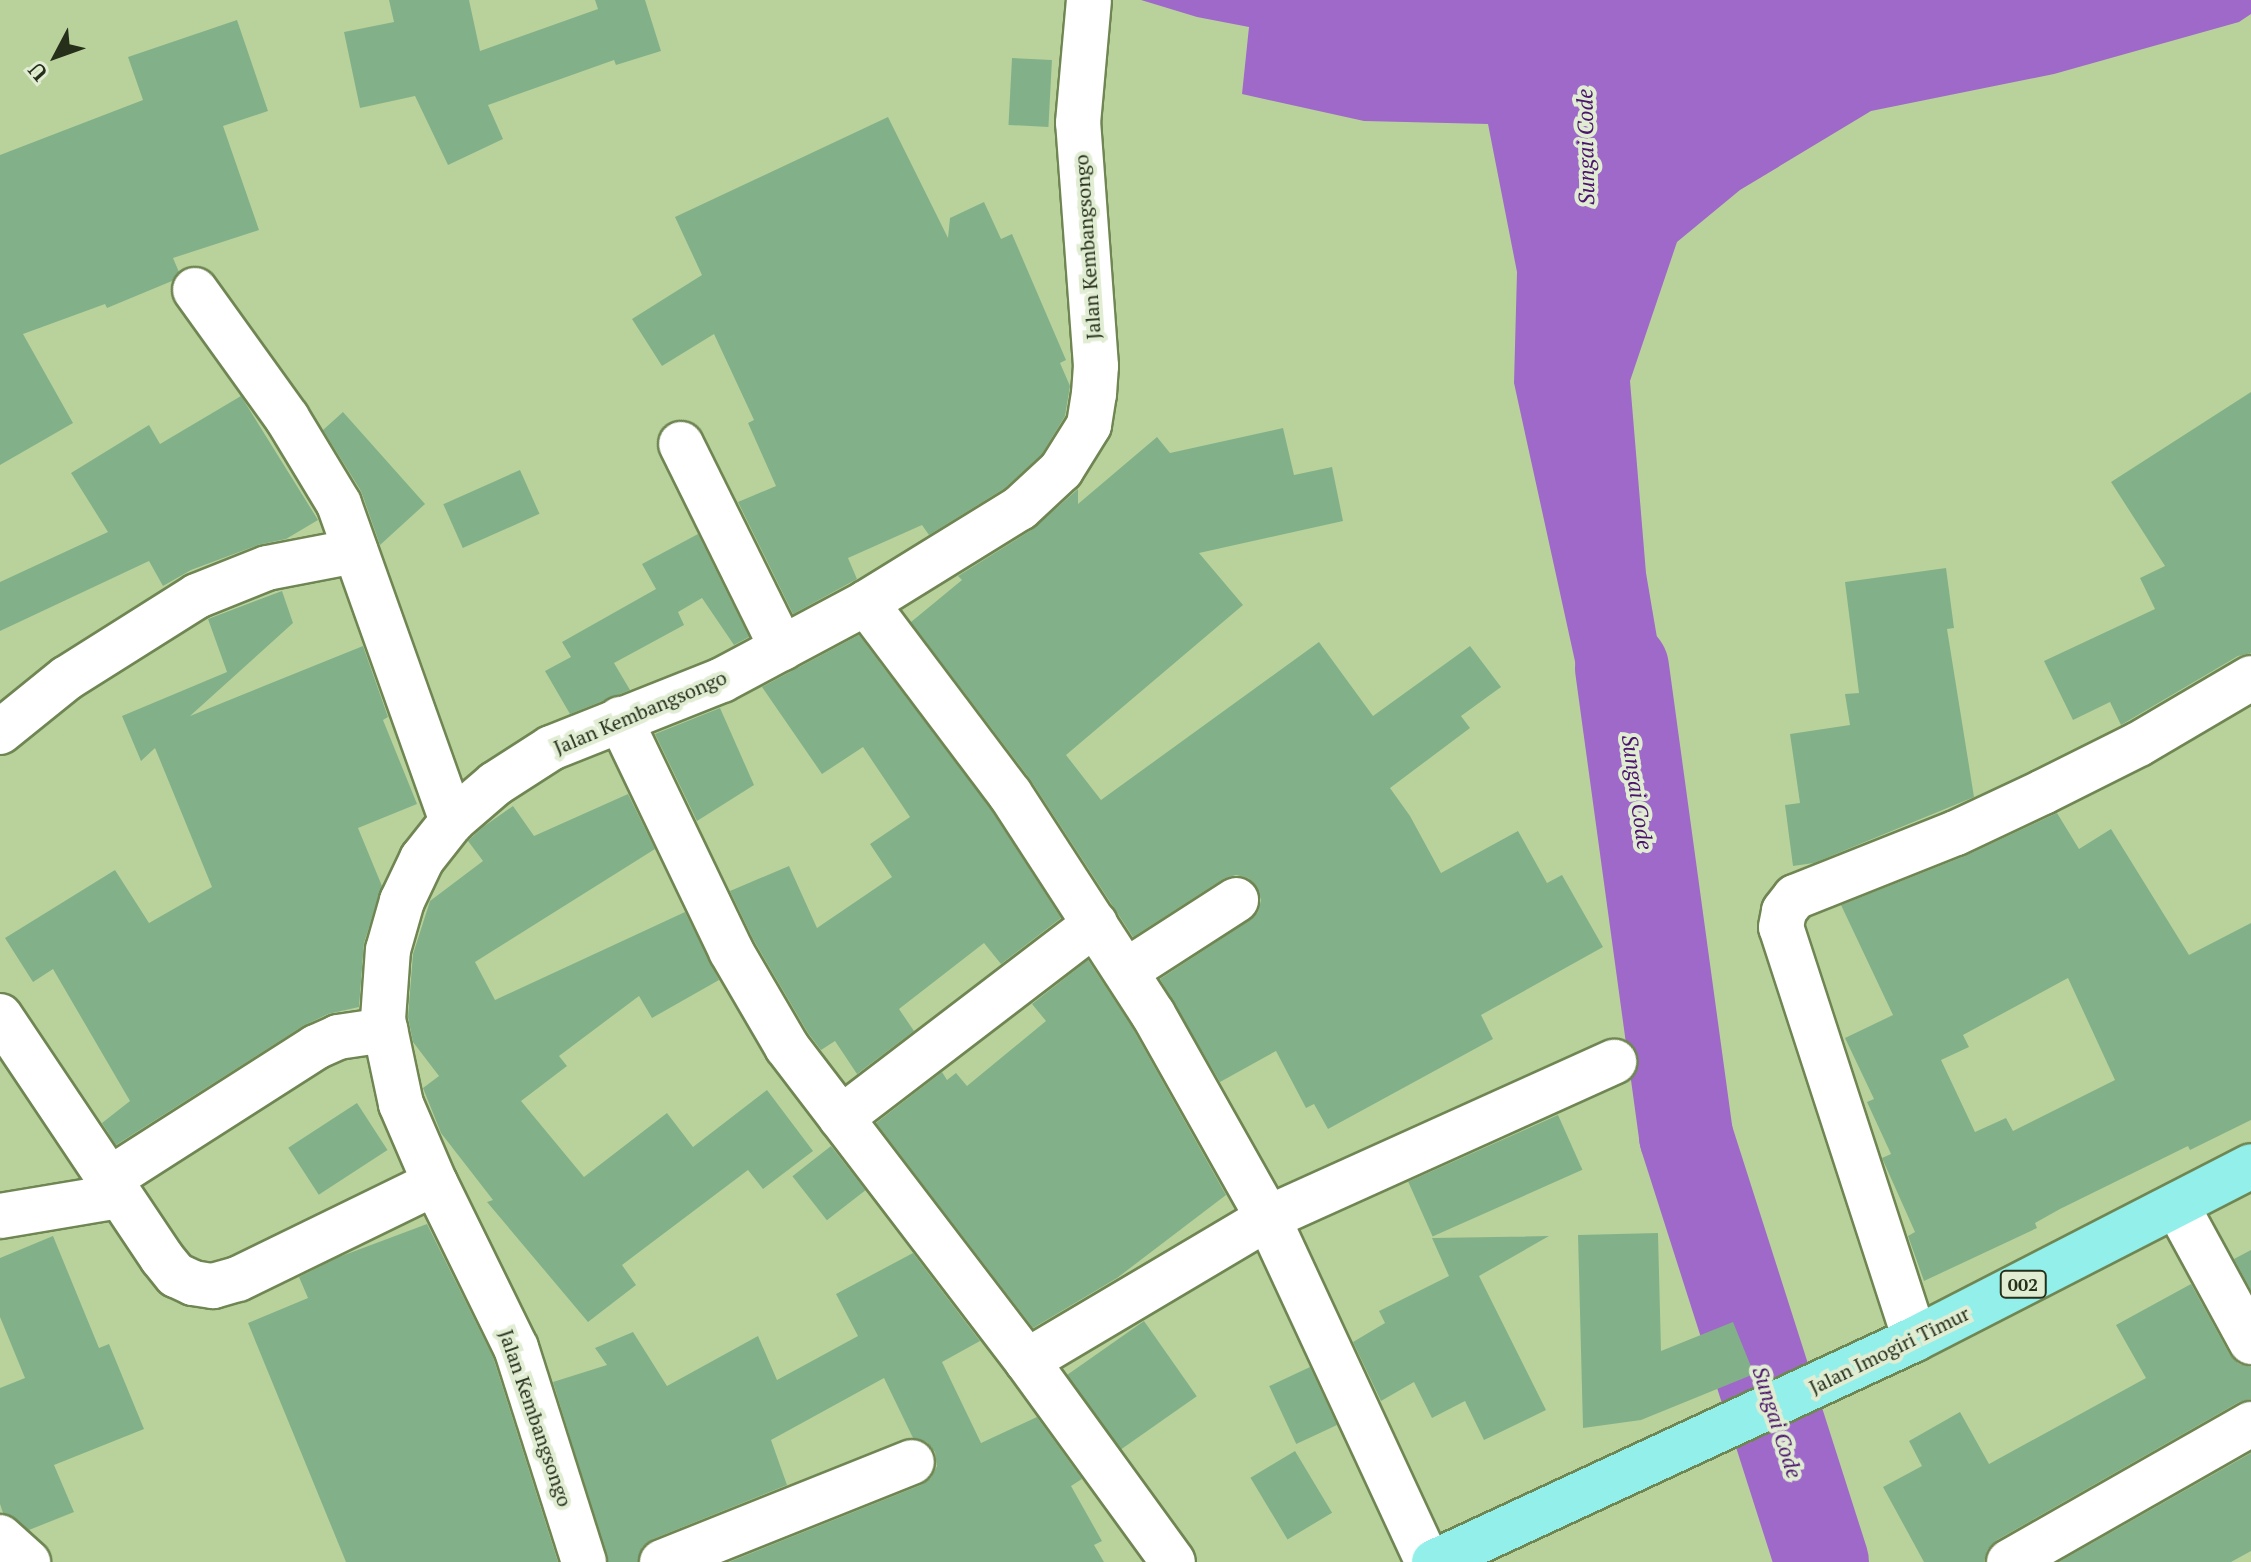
<!DOCTYPE html>
<style>
body{margin:0}
#map{position:relative;width:2251px;height:1562px;overflow:hidden;background:#b9d29c;font-family:"PT Serif",serif}
div>[style]{position:absolute}
.water>*{inset:0;background:#9f69ca}
.river>*{height:94px;margin:-47px;padding:0 47px;transform-origin:47px;border-radius:47px;background:#9f69ca}
.building>*{inset:0;background:#82b189;transform-origin:0 0}
.roads{filter:drop-shadow(2px 0 #6f8653) drop-shadow(-2px 0 #6f8653) drop-shadow(0 2px #6f8653) drop-shadow(0 -2px #6f8653)}
.minor>*{height:44px;margin:-22px;padding:0 22px;transform-origin:22px;border-radius:22px;background:#fff}
.major>*{height:44px;margin:-22px;padding:0 22px;transform-origin:22px;border-radius:22px;background:#92efe9}
span{translate:-50% -50%;white-space:nowrap;text-align:center;line-height:1.15;-webkit-text-stroke:8px #e0edd2;paint-order:stroke}
.shield-label span{padding:2px 6px;background:#e0edd2;border:2px solid;border-radius:6px;-webkit-text-stroke-width:0}
.shield-label{font-size:18px;color:#262f1a;font-weight:700}
.street-label{font-size:20px;color:#262f1a}
.water-label{font-size:22px;color:#4b136d;font-style:italic}
.north{position:absolute;left:16px;top:16px;width:80px;height:80px;-webkit-text-stroke:6px #e0edd2;paint-order:stroke;rotate:229deg;font-size:22px;font-weight:700;line-height:32px;text-align:center;color:#262f1a}
.north::after{content:'';display:block;margin:auto;width:28px;height:36px;background:#262f1a;clip-path:polygon(50% 0,100% 100%,50% 72%,0 100%)}
</style>
<div id="map">
<div class="water">
<i style="clip-path:polygon(1141px 0,2251px 0,2251px 14px,2239px 22px,2054px 74px,1871px 111px,1740px 190px,1677px 242px,1630px 381px,1646px 573px,1687px 814px,1601px 780px,1514px 383px,1517px 272px,1488px 124px,1364px 121px,1242px 94px,1249px 27px,1197px 17px)"></i>
</div>
<div class="river">
<i style="left:1622px;top:668px;width:472px;rotate:82.2deg"></i>
<i style="left:1686px;top:1136px;width:447px;rotate:72.3deg"></i>
</div>
<div class="building">
<i style="clip-path:polygon(389px 0,469px 0,480px 51px,598px 9px,595px 0,645px 0,661px 51px,616px 65px,614px 60px,488px 105px,503px 139px,448px 165px,415px 96px,360px 108px,344px 32px,394px 22px)"></i>
<i style="clip-path:polygon(237px 20px,268px 111px,223px 126px,259px 230px,173px 258px,179px 272px,172px 281px,107px 308px,105px 304px,23px 334px,73px 423px,0 465px,0 155px,143px 100px,128px 57px)"></i>
<i style="left:1012px;top:58px;width:40px;height:67px;rotate:3deg"></i>
<i style="clip-path:polygon(888px 117px,948px 238px,950px 218px,984px 202px,1001px 239px,1012px 234px,1066px 360px,1060px 363px,1070px 386px,1065px 416px,1042px 454px,1005px 488px,929px 535px,922px 525px,848px 558px,857px 579px,793px 614px,738px 502px,776px 486px,748px 423px,754px 420px,714px 334px,662px 366px,632px 319px,702px 275px,675px 217px)"></i>
<i style="clip-path:polygon(2251px 392px,2251px 653px,2238px 656px,2121px 725px,2110px 702px,2073px 720px,2044px 661px,2155px 609px,2140px 578px,2165px 566px,2111px 482px)"></i>
<i style="clip-path:polygon(241px 396px,318px 520px,286px 539px,258px 545px,191px 570px,163px 586px,149px 561px,0 631px,0 582px,108px 532px,71px 473px,149px 425px,160px 444px)"></i>
<i style="clip-path:polygon(343px 412px,425px 504px,380px 545px,361px 491px,323px 430px)"></i>
<i style="clip-path:polygon(1283px 428px,1294px 475px,1332px 467px,1343px 521px,1199px 553px,1243px 605px,1066px 755px,1101px 800px,1319px 642px,1373px 716px,1470px 646px,1501px 687px,1461px 716px,1470px 728px,1390px 788px,1410px 816px,1441px 873px,1518px 831px,1547px 883px,1562px 875px,1603px 947px,1481px 1015px,1493px 1039px,1328px 1129px,1314px 1104px,1306px 1108px,1276px 1051px,1220px 1082px,1160px 979px,1250px 920px,1258px 912px,1261px 900px,1256px 886px,1248px 878px,1236px 875px,1223px 879px,1133px 937px,1030px 779px,911px 622px,962px 580px,958px 576px,1033px 529px,1078px 489px,1078px 504px,1157px 437px,1170px 453px)"></i>
<i style="left:520px;top:470px;width:48px;height:84px;rotate:66deg"></i>
<i style="clip-path:polygon(698px 534px,749px 637px,734px 645px,702px 598px,678px 612px,684px 625px,614px 663px,630px 690px,570px 714px,545px 671px,571px 657px,562px 642px,656px 589px,642px 564px)"></i>
<i style="clip-path:polygon(1946px 568px,1954px 628px,1947px 629px,1974px 797px,1814px 863px,1793px 866px,1785px 805px,1800px 803px,1790px 734px,1850px 725px,1845px 694px,1859px 693px,1845px 582px)"></i>
<i style="clip-path:polygon(282px 591px,293px 623px,190px 716px,363px 646px,388px 717px,383px 720px,417px 804px,358px 828px,382px 886px,364px 943px,359px 1007px,328px 1014px,303px 1026px,116px 1145px,102px 1123px,130px 1101px,53px 969px,33px 982px,5px 938px,115px 870px,149px 923px,212px 887px,155px 748px,141px 761px,122px 716px,227px 672px,208px 619px)"></i>
<i style="clip-path:polygon(859px 635px,990px 808px,1061px 918px,1001px 964px,984px 943px,899px 1009px,914px 1031px,857px 1074px,835px 1041px,821px 1050px,808px 1033px,753px 939px,730px 891px,789px 866px,817px 928px,892px 877px,870px 844px,910px 817px,863px 747px,822px 774px,762px 687px)"></i>
<i style="clip-path:polygon(720px 708px,754px 785px,697px 821px,655px 734px)"></i>
<i style="clip-path:polygon(628px 794px,655px 849px,475px 962px,495px 1000px,685px 912px,719px 980px,652px 1018px,639px 996px,559px 1056px,567px 1066px,521px 1101px,584px 1177px,667px 1113px,693px 1147px,767px 1090px,813px 1151px,763px 1189px,748px 1170px,622px 1265px,636px 1285px,588px 1322px,487px 1202px,493px 1200px,441px 1133px,423px 1088px,439px 1076px,413px 1042px,408px 1017px,413px 954px,430px 901px,483px 861px,468px 841px,483px 827px,513px 806px,534px 836px)"></i>
<i style="clip-path:polygon(evenodd,2057px 813px,2079px 849px,2111px 829px,2189px 955px,2251px 923px,2251px 1120px,2190px 1150px,2188px 1146px,2060px 1209px,2035px 1223px,2037px 1228px,1924px 1281px,1908px 1236px,1915px 1232px,1882px 1158px,1891px 1154px,1867px 1102px,1874px 1099px,1845px 1038px,1893px 1015px,1841px 905px,1965px 856px,2057px 813px,2068px 978px,2115px 1080px,2013px 1131px,2006px 1118px,1975px 1132px,1941px 1060px,1969px 1047px,1963px 1035px,2068px 978px)"></i>
<i style="clip-path:polygon(1088px 960px,1132px 1027px,1226px 1195px,1117px 1278px,1033px 1328px,876px 1123px,942px 1072px,947px 1080px,956px 1073px,967px 1086px,1046px 1021px,1032px 1004px)"></i>
<i style="left:357px;top:1103px;width:56px;height:82px;rotate:57deg"></i>
<i style="left:1558px;top:1115px;width:60px;height:164px;rotate:66deg"></i>
<i style="left:831px;top:1146px;width:56px;height:49px;rotate:52deg"></i>
<i style="clip-path:polygon(427px 1224px,493px 1357px,558px 1562px,346px 1562px,248px 1323px,308px 1298px,299px 1277px,339px 1257px)"></i>
<i style="clip-path:polygon(1658px 1233px,1661px 1351px,1733px 1322px,1754px 1374px,1641px 1420px,1583px 1428px,1578px 1235px)"></i>
<i style="clip-path:polygon(53px 1236px,99px 1348px,109px 1344px,144px 1429px,54px 1465px,74px 1512px,29px 1530px,3px 1513px,0 1504px,0 1388px,25px 1378px,0 1317px,0 1258px)"></i>
<i style="clip-path:polygon(1549px 1236px,1479px 1276px,1546px 1410px,1484px 1440px,1465px 1401px,1432px 1418px,1414px 1382px,1381px 1401px,1353px 1342px,1385px 1323px,1379px 1311px,1449px 1276px,1432px 1238px)"></i>
<i style="clip-path:polygon(2251px 1250px,2251px 1290px,2234px 1259px)"></i>
<i style="clip-path:polygon(913px 1253px,980px 1341px,942px 1362px,981px 1443px,1037px 1417px,1082px 1479px,1071px 1486px,1102px 1541px,1094px 1545px,1104px 1562px,729px 1562px,921px 1485px,931px 1478px,937px 1466px,935px 1452px,927px 1442px,913px 1438px,884px 1378px,771px 1440px,787px 1485px,653px 1539px,642px 1547px,638px 1562px,608px 1562px,553px 1382px,607px 1365px,595px 1348px,633px 1332px,667px 1386px,758px 1336px,777px 1380px,858px 1336px,836px 1294px)"></i>
<i style="clip-path:polygon(2191px 1284px,2230px 1355px,2239px 1364px,2251px 1367px,2251px 1399px,2239px 1402px,1997px 1540px,1987px 1550px,1984px 1562px,1924px 1562px,1883px 1487px,1922px 1466px,1909px 1441px,1960px 1412px,1989px 1464px,2146px 1378px,2116px 1325px)"></i>
<i style="left:1144px;top:1321px;width:92px;height:94px;rotate:55deg"></i>
<i style="left:1310px;top:1367px;width:64px;height:45px;rotate:65deg"></i>
<i style="left:1295px;top:1451px;width:72px;height:52px;rotate:59deg"></i>
<i style="clip-path:polygon(2251px 1453px,2251px 1551px,2231px 1562px,2059px 1562px)"></i>
</div>
<div class="roads">
<div class="minor">
<i style="left:195px;top:290px;width:158px;rotate:54.3deg"></i>
<i style="left:287px;top:418px;width:100px;rotate:58.8deg"></i>
<i style="left:339px;top:504px;width:337px;rotate:70.4deg"></i>
<i style="left:681px;top:444px;width:228px;rotate:63.7deg"></i>
<i style="left:866px;top:603px;width:239px;rotate:53deg"></i>
<i style="left:1010px;top:794px;width:262px;rotate:57deg"></i>
<i style="left:1153px;top:1014px;width:234px;rotate:60.6deg"></i>
<i style="left:1268px;top:1218px;width:379px;rotate:65.1deg"></i>
<i style="left:620px;top:719px;width:257px;rotate:64.4deg"></i>
<i style="left:731px;top:951px;width:111px;rotate:59.7deg"></i>
<i style="left:787px;top:1047px;width:395px;rotate:52.6deg"></i>
<i style="left:1027px;top:1361px;width:248px;rotate:54deg"></i>
<i style="left:0;top:732px;width:86px;rotate:-38.9deg"></i>
<i style="left:67px;top:678px;width:154px;rotate:-32.2deg"></i>
<i style="left:197px;top:596px;width:75px;rotate:-21.8deg"></i>
<i style="left:267px;top:568px;width:90px;rotate:-10.9deg"></i>
<i style="left:1126px;top:971px;width:131px;rotate:-32.8deg"></i>
<i style="left:0;top:1016px;width:291px;rotate:56.2deg"></i>
<i style="left:162px;top:1258px;width:22px;rotate:51deg"></i>
<i style="left:176px;top:1275px;width:19px;rotate:25deg"></i>
<i style="left:193px;top:1283px;width:20px;rotate:9deg"></i>
<i style="left:213px;top:1286px;width:26px;rotate:-16deg"></i>
<i style="left:238px;top:1279px;width:219px;rotate:-26deg"></i>
<i style="left:841px;top:1118px;width:320px;rotate:-37.4deg"></i>
<i style="left:108px;top:1180px;width:247px;rotate:-32.6deg"></i>
<i style="left:316px;top:1047px;width:24px;rotate:-24deg"></i>
<i style="left:338px;top:1037px;width:48px;rotate:-8.5deg"></i>
<i style="left:2177px;top:1206px;width:155px;rotate:61.4deg"></i>
<i style="left:0;top:1216px;width:121px;rotate:-9.5deg"></i>
<i style="left:1915px;top:1339px;width:433px;rotate:-108deg"></i>
<i style="left:1781px;top:927px;width:16px;rotate:-79deg"></i>
<i style="left:1784px;top:911px;width:18px;rotate:-52deg"></i>
<i style="left:1795px;top:897px;width:173px;rotate:-21.7deg"></i>
<i style="left:1956px;top:833px;width:96px;rotate:-25.2deg"></i>
<i style="left:2043px;top:792px;width:107px;rotate:-26.6deg"></i>
<i style="left:2139px;top:744px;width:130px;rotate:-30.5deg"></i>
<i style="left:1027px;top:1361px;width:280px;rotate:-30.7deg"></i>
<i style="left:1268px;top:1218px;width:380px;rotate:-24.3deg"></i>
<i style="left:0;top:1537px;width:38px;rotate:42deg"></i>
<i style="left:584px;top:1562px;width:225px;rotate:-107.6deg"></i>
<i style="left:516px;top:1348px;width:184px;rotate:-116.1deg"></i>
<i style="left:435px;top:1183px;width:86px;rotate:-113.3deg"></i>
<i style="left:401px;top:1104px;width:87px;rotate:-102deg"></i>
<i style="left:383px;top:1019px;width:69px;rotate:-85.9deg"></i>
<i style="left:388px;top:950px;width:51px;rotate:-74.1deg"></i>
<i style="left:402px;top:901px;width:47px;rotate:-64.5deg"></i>
<i style="left:422px;top:859px;width:48px;rotate:-51.7deg"></i>
<i style="left:452px;top:821px;width:57px;rotate:-40.7deg"></i>
<i style="left:495px;top:784px;width:67px;rotate:-32.7deg"></i>
<i style="left:551px;top:748px;width:184px;rotate:-21.7deg"></i>
<i style="left:722px;top:680px;width:163px;rotate:-28.1deg"></i>
<i style="left:866px;top:603px;width:181px;rotate:-31.7deg"></i>
<i style="left:1020px;top:508px;width:56px;rotate:-42.8deg"></i>
<i style="left:1061px;top:470px;width:53px;rotate:-58.1deg"></i>
<i style="left:1089px;top:425px;width:31px;rotate:-81deg"></i>
<i style="left:1094px;top:394px;width:28px;rotate:-86deg"></i>
<i style="left:1096px;top:366px;width:244px;rotate:-94.2deg"></i>
<i style="left:1078px;top:123px;width:123px;rotate:-84.9deg"></i>
<i style="left:662px;top:1562px;width:269px;rotate:-21.8deg"></i>
<i style="left:2009px;top:1562px;width:279px;rotate:-29.7deg"></i>
</div>
<div class="major">
<i style="left:1434px;top:1562px;width:530px;rotate:-24.87deg"></i>
<i style="left:1915px;top:1339px;width:378px;rotate:-27.2deg"></i>
</div>
</div>
<div class="shield-label">
<span style="left:2023px;top:1284px">002</span>
</div>
<div class="street-label">
<span style="left:1087px;top:247px;rotate:-94deg">Jalan Kembangsongo</span>
<span style="left:640px;top:712px;rotate:-23deg">Jalan Kembangsongo</span>
<span style="left:1889px;top:1350px;rotate:-26deg">Jalan Imogiri Timur</span>
<span style="left:536px;top:1418px;rotate:71deg">Jalan Kembangsongo</span>
</div>
<div class="water-label">
<span style="left:1585px;top:147px;rotate:-91deg">Sungai Code</span>
<span style="left:1638px;top:792px;rotate:82deg">Sungai Code</span>
<span style="left:1778px;top:1422px;rotate:72deg">Sungai Code</span>
</div>
<div class="north">U</div>
</div>
